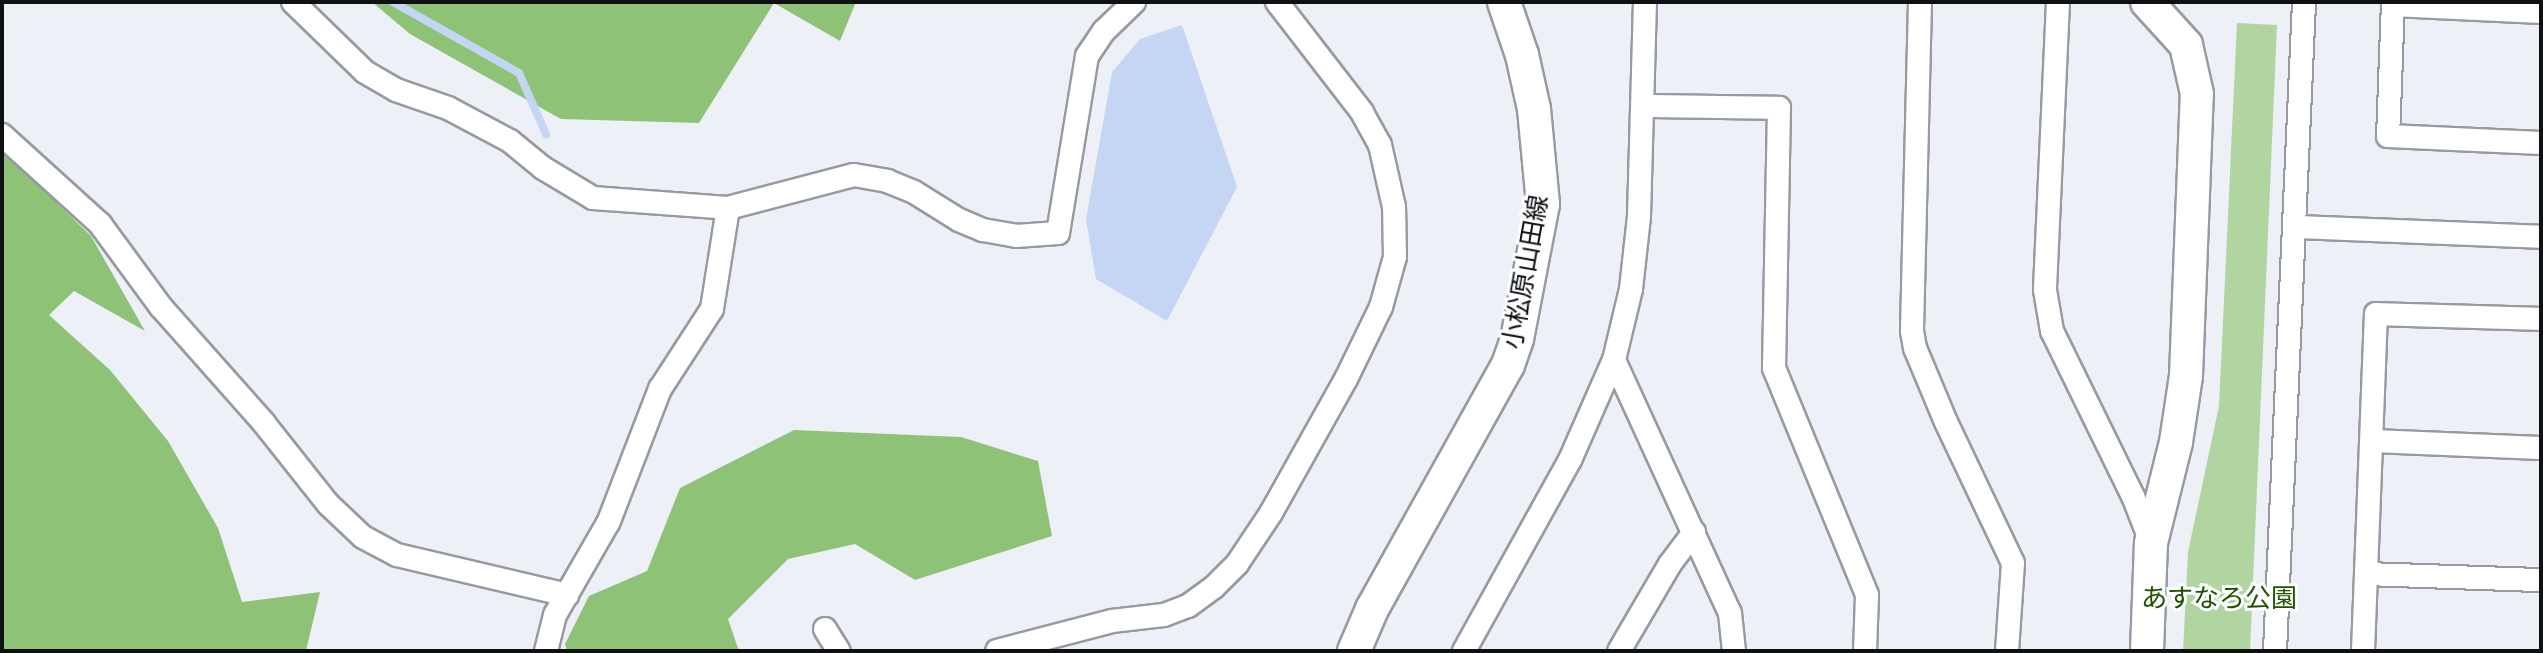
<!DOCTYPE html>
<meta charset="utf-8">
<style>
body{margin:0}
#map{position:relative;width:2543px;height:653px;overflow:hidden;background:#eef0f7;font-family:"Archivo Narrow","Noto Sans JP",sans-serif}
div>[style]{position:absolute}
.green>*{inset:0;background:#b0d5a0}
.forest>*{inset:0;background:#8ec377}
.water>*{inset:0;background:#c4d6f4}
.stream>*{height:8px;margin:-4px;padding:0 4px;transform-origin:4px;border-radius:4px;background:#c4d6f4}
.roads{filter:drop-shadow(2px 0 #989aa1) drop-shadow(-2px 0 #989aa1) drop-shadow(0 2px #989aa1) drop-shadow(0 -2px #989aa1)}
.street>*{height:22px;margin:-11px;padding:0 11px;transform-origin:11px;border-radius:11px;background:#fff}
.secondary>*{height:32px;margin:-16px;padding:0 16px;transform-origin:16px;border-radius:16px;background:#fff}
span{translate:-50% -50%;white-space:nowrap;text-align:center;line-height:1.15;-webkit-text-stroke:6px #fdfeff;paint-order:stroke}
.street-label{font-size:26px;color:#0f1012}
.park-label{font-size:26px;color:#225200}
.frame{position:absolute;inset:0;border:4px solid #0f1012;pointer-events:none}
</style>
<div id="map">
<div class="green">
<i style="clip-path:polygon(2237px 23px,2277px 25px,2250px 651px,2183px 651px,2188px 552px,2219px 406px)"></i>
</div>
<div class="forest">
<i style="clip-path:polygon(372px 2px,856px 2px,840px 41px,774px 3px,699px 123px,561px 119px,410px 34px)"></i>
<i style="clip-path:polygon(2px 150px,91px 236px,145px 331px,74px 291px,49px 315px,110px 370px,168px 441px,218px 528px,242px 602px,320px 592px,306px 651px,2px 651px)"></i>
<i style="clip-path:polygon(794px 430px,961px 437px,1038px 461px,1052px 536px,915px 580px,855px 544px,788px 559px,728px 619px,739px 651px,567px 651px,565px 644px,589px 596px,647px 571px,680px 488px)"></i>
</div>
<div class="water">
<i style="clip-path:polygon(1182px 25px,1237px 187px,1167px 321px,1096px 279px,1086px 219px,1112px 72px,1140px 39px)"></i>
</div>
<div class="stream">
<i style="left:393px;top:2px;width:145px;rotate:29.4deg"></i>
<i style="left:519px;top:73px;width:67px;rotate:66.1deg"></i>
</div>
<div class="roads">
<div class="street">
<i style="left:293px;top:2px;width:100px;rotate:44.2deg"></i>
<i style="left:365px;top:72px;width:36px;rotate:30deg"></i>
<i style="left:396px;top:90px;width:55px;rotate:19.1deg"></i>
<i style="left:448px;top:108px;width:70px;rotate:28deg"></i>
<i style="left:510px;top:141px;width:43px;rotate:39.3deg"></i>
<i style="left:543px;top:168px;width:58px;rotate:31deg"></i>
<i style="left:593px;top:198px;width:135px;rotate:4.2deg"></i>
<i style="left:728px;top:208px;width:130px;rotate:-14.7deg"></i>
<i style="left:854px;top:175px;width:34px;rotate:10deg"></i>
<i style="left:887px;top:181px;width:29px;rotate:22deg"></i>
<i style="left:914px;top:192px;width:53px;rotate:31.9deg"></i>
<i style="left:959px;top:220px;width:26px;rotate:23deg"></i>
<i style="left:983px;top:230px;width:34px;rotate:10deg"></i>
<i style="left:1016px;top:236px;width:42px;rotate:-4.1deg"></i>
<i style="left:1058px;top:233px;width:179px;rotate:-80.7deg"></i>
<i style="left:1087px;top:56px;width:30px;rotate:-56deg"></i>
<i style="left:1104px;top:31px;width:42px;rotate:-44deg"></i>
<i style="left:1920px;top:2px;width:329px;rotate:91.4deg"></i>
<i style="left:1912px;top:331px;width:17px;rotate:80deg"></i>
<i style="left:1915px;top:348px;width:80px;rotate:67.3deg"></i>
<i style="left:1946px;top:422px;width:156px;rotate:64.6deg"></i>
<i style="left:2013px;top:563px;width:88px;rotate:93.9deg"></i>
<i style="left:2058px;top:2px;width:288px;rotate:92.6deg"></i>
<i style="left:2045px;top:290px;width:42px;rotate:80.3deg"></i>
<i style="left:2052px;top:331px;width:184px;rotate:63.9deg"></i>
<i style="left:2133px;top:496px;width:49px;rotate:68.6deg"></i>
<i style="left:2393px;top:2px;width:134px;rotate:92.1deg"></i>
<i style="left:2388px;top:136px;width:153px;rotate:2.6deg"></i>
<i style="left:2393px;top:5px;width:148px;rotate:2.7deg"></i>
<i style="left:1643px;top:106px;width:136px;rotate:0.8deg"></i>
<i style="left:1779px;top:108px;width:260px;rotate:91.1deg"></i>
<i style="left:1774px;top:368px;width:245px;rotate:67.7deg"></i>
<i style="left:1867px;top:595px;width:56px;rotate:92deg"></i>
<i style="left:2px;top:135px;width:132px;rotate:42.2deg"></i>
<i style="left:100px;top:224px;width:103px;rotate:53.7deg"></i>
<i style="left:161px;top:307px;width:154px;rotate:48.4deg"></i>
<i style="left:263px;top:422px;width:105px;rotate:51.6deg"></i>
<i style="left:328px;top:504px;width:48px;rotate:43.3deg"></i>
<i style="left:363px;top:537px;width:38px;rotate:28deg"></i>
<i style="left:397px;top:555px;width:175px;rotate:13.2deg"></i>
<i style="left:2296px;top:227px;width:245px;rotate:2.3deg"></i>
<i style="left:1614px;top:360px;width:278px;rotate:65.4deg"></i>
<i style="left:1730px;top:613px;width:38px;rotate:84deg"></i>
<i style="left:2372px;top:441px;width:169px;rotate:2.4deg"></i>
<i style="left:2366px;top:574px;width:175px;rotate:2deg"></i>
<i style="left:825px;top:629px;width:26px;rotate:58deg"></i>
<i style="left:546px;top:651px;width:37px;rotate:-76deg"></i>
<i style="left:555px;top:615px;width:108px;rotate:-60.1deg"></i>
<i style="left:609px;top:521px;width:142px;rotate:-68.9deg"></i>
<i style="left:660px;top:389px;width:95px;rotate:-57deg"></i>
<i style="left:712px;top:309px;width:102px;rotate:-81deg"></i>
<i style="left:997px;top:651px;width:119px;rotate:-14.6deg"></i>
<i style="left:1112px;top:621px;width:52px;rotate:-6.6deg"></i>
<i style="left:1164px;top:615px;width:26px;rotate:-21deg"></i>
<i style="left:1188px;top:606px;width:32px;rotate:-36deg"></i>
<i style="left:1214px;top:587px;width:33px;rotate:-45deg"></i>
<i style="left:1237px;top:564px;width:61px;rotate:-56.3deg"></i>
<i style="left:1271px;top:513px;width:154px;rotate:-60.8deg"></i>
<i style="left:1346px;top:379px;width:80px;rotate:-64.1deg"></i>
<i style="left:1381px;top:307px;width:52px;rotate:-74.4deg"></i>
<i style="left:1395px;top:257px;width:50px;rotate:-91.1deg"></i>
<i style="left:1394px;top:207px;width:64px;rotate:-102.7deg"></i>
<i style="left:1380px;top:145px;width:38px;rotate:-119deg"></i>
<i style="left:1362px;top:112px;width:139px;rotate:-127.7deg"></i>
<i style="left:1464px;top:651px;width:218px;rotate:-61deg"></i>
<i style="left:1570px;top:460px;width:109px;rotate:-66.3deg"></i>
<i style="left:1614px;top:360px;width:73px;rotate:-76.5deg"></i>
<i style="left:1631px;top:289px;width:73px;rotate:-83.7deg"></i>
<i style="left:1639px;top:216px;width:214px;rotate:-88.4deg"></i>
<i style="left:1619px;top:651px;width:101px;rotate:-59.6deg"></i>
<i style="left:1670px;top:564px;width:40px;rotate:-53deg"></i>
<i style="left:2275px;top:651px;width:650px;rotate:-87.44deg"></i>
<i style="left:2363px;top:651px;width:337px;rotate:-87.8deg"></i>
<i style="left:2376px;top:314px;width:165px;rotate:1.7deg"></i>
</div>
<div class="secondary">
<i style="left:1354px;top:651px;width:46px;rotate:-66.8deg"></i>
<i style="left:1372px;top:609px;width:279px;rotate:-60.9deg"></i>
<i style="left:1508px;top:365px;width:28px;rotate:-71deg"></i>
<i style="left:1517px;top:339px;width:137px;rotate:-79.1deg"></i>
<i style="left:1543px;top:204px;width:95px;rotate:-95.4deg"></i>
<i style="left:1534px;top:109px;width:55px;rotate:-102.5deg"></i>
<i style="left:1522px;top:55px;width:56px;rotate:-108.8deg"></i>
<i style="left:2147px;top:651px;width:108px;rotate:-87.9deg"></i>
<i style="left:2151px;top:543px;width:104px;rotate:-76.1deg"></i>
<i style="left:2176px;top:442px;width:67px;rotate:-81.4deg"></i>
<i style="left:2186px;top:376px;width:282px;rotate:-87.8deg"></i>
<i style="left:2197px;top:94px;width:50px;rotate:-102.7deg"></i>
<i style="left:2186px;top:45px;width:58px;rotate:-132.2deg"></i>
</div>
</div>
<div class="street-label">
<span style="left:1525px;top:272px;rotate:-80deg">小松原山田線</span>
</div>
<div class="park-label">
<span style="left:2219px;top:598px">あすなろ公園</span>
</div>
<div class="frame"></div>
</div>
